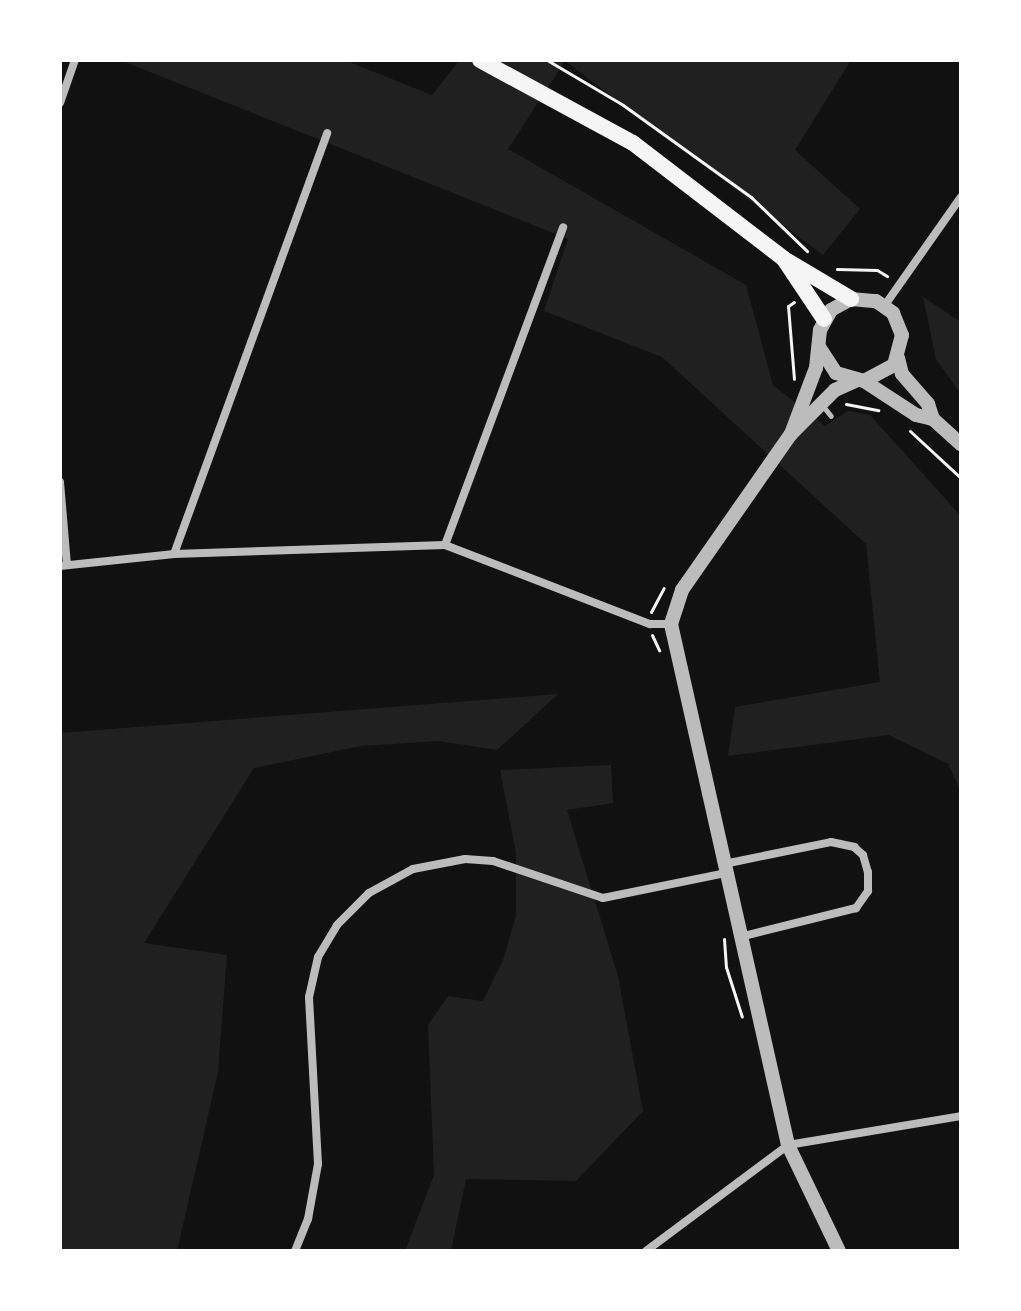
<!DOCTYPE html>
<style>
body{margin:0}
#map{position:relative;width:1021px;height:1311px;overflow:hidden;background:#111;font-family:"Source Sans 3",sans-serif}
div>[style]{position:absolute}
.green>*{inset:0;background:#202020}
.path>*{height:3px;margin:-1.5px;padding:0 1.5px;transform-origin:1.5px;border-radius:1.5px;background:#f5f5f5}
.service>*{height:5px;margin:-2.5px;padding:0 2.5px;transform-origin:2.5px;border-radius:2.5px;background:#bcbcbc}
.minor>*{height:8px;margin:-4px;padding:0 4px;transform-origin:4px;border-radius:4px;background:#bcbcbc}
.tertiary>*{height:14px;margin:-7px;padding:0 7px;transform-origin:7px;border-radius:7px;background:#bcbcbc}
.secondary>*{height:16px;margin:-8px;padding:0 8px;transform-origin:8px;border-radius:8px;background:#f5f5f5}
span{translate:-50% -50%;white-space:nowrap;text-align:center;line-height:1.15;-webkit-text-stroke:8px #fff;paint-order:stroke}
.frame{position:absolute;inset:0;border:62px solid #fff;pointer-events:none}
</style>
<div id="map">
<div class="green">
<i style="clip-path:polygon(120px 60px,344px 60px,432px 95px,460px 60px,851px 60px,795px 150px,860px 209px,823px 255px,565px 61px,508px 149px,746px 285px,773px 385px,825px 426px,848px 411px,870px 415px,961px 516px,961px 792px,948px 764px,889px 735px,728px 756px,735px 707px,880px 682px,866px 544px,662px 357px,544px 311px,568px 239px)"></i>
<i style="clip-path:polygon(923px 297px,961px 322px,961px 394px,936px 359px)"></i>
<i style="clip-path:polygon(558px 694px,497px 750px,439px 741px,361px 746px,254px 768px,144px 943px,227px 955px,218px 1072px,177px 1251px,60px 1251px,60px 733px)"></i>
<i style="clip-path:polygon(611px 765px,613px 803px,567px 810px,618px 976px,643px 1111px,576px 1181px,466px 1179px,451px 1251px,405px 1251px,434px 1175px,428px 1025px,448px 996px,483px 1001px,503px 960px,516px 916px,516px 853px,500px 770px)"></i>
</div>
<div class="path">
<i style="left:547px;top:60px;width:88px;rotate:30.6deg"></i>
<i style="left:623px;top:105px;width:158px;rotate:35.7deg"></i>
<i style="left:751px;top:197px;width:78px;rotate:44deg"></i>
<i style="left:837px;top:269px;width:40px;rotate:1.4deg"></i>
<i style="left:877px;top:270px;width:12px;rotate:31deg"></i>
<i style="left:794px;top:302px;width:7px;rotate:146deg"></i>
<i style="left:788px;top:306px;width:73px;rotate:85.3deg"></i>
<i style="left:846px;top:404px;width:33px;rotate:11deg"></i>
<i style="left:910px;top:431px;width:69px;rotate:42.7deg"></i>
<i style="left:651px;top:612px;width:27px;rotate:-62deg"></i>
<i style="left:652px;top:635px;width:17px;rotate:65deg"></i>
<i style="left:724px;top:939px;width:28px;rotate:86deg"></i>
<i style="left:726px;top:967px;width:52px;rotate:72.3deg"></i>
</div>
<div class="service">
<i style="left:822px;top:405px;width:14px;rotate:51deg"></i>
</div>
<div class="minor">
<i style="left:60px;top:103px;width:46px;rotate:-70.8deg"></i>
<i style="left:885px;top:305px;width:132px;rotate:-54.9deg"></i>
<i style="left:60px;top:482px;width:83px;rotate:85.2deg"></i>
<i style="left:445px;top:545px;width:339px;rotate:-69.6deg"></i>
<i style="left:174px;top:554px;width:448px;rotate:-70deg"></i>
<i style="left:60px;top:566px;width:115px;rotate:-6deg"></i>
<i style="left:174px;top:554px;width:271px;rotate:-1.9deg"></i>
<i style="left:445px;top:545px;width:220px;rotate:21.1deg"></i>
<i style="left:650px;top:624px;width:21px"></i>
<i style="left:724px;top:864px;width:109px;rotate:-11.6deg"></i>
<i style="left:831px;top:842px;width:24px;rotate:12deg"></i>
<i style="left:854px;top:847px;width:12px;rotate:42deg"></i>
<i style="left:863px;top:855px;width:18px;rotate:74deg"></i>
<i style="left:868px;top:872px;width:19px;rotate:90deg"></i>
<i style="left:868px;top:891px;width:21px;rotate:125deg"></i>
<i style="left:856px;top:908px;width:120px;rotate:166deg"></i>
<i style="left:295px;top:1251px;width:35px;rotate:-68deg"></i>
<i style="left:308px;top:1219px;width:56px;rotate:-79.7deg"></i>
<i style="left:318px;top:1164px;width:167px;rotate:-93.1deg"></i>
<i style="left:309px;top:997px;width:41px;rotate:-77.3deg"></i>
<i style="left:318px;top:957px;width:37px;rotate:-59deg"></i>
<i style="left:337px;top:925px;width:45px;rotate:-45deg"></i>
<i style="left:369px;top:893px;width:50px;rotate:-28.6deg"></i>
<i style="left:413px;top:869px;width:53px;rotate:-10.9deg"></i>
<i style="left:465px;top:859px;width:28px;rotate:4deg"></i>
<i style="left:493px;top:861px;width:116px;rotate:18.6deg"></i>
<i style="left:603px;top:898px;width:126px;rotate:-11.5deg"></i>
<i style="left:646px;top:1251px;width:177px;rotate:-36.7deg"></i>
<i style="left:788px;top:1145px;width:175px;rotate:-9.5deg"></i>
</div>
<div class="tertiary">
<i style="left:898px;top:358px;width:16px;rotate:76deg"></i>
<i style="left:902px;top:374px;width:40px;rotate:49deg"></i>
<i style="left:928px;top:404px;width:16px;rotate:72deg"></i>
<i style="left:864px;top:381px;width:62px;rotate:33.2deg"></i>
<i style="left:916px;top:415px;width:17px;rotate:13deg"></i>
<i style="left:933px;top:419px;width:38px;rotate:42deg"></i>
<i style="left:791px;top:434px;width:71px;rotate:-69.3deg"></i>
<i style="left:816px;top:368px;width:38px;rotate:-84deg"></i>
<i style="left:820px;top:330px;width:23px;rotate:-61deg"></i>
<i style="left:831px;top:310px;width:23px;rotate:-29deg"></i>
<i style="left:851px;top:299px;width:25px;rotate:5deg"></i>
<i style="left:876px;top:301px;width:21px;rotate:35deg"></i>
<i style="left:893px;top:313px;width:24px;rotate:68deg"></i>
<i style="left:902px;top:335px;width:31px;rotate:105deg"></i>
<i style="left:894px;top:365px;width:34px;rotate:152deg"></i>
<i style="left:864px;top:381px;width:29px;rotate:-164deg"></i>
<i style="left:836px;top:373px;width:31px;rotate:-123deg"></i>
<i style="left:839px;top:1251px;width:118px;rotate:-115.7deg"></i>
<i style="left:788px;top:1145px;width:534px;rotate:-102.66deg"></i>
<i style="left:671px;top:624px;width:36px;rotate:-72deg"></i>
<i style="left:682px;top:590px;width:190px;rotate:-55.1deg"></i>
<i style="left:791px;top:434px;width:62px;rotate:-45deg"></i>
<i style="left:835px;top:390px;width:22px;rotate:-24deg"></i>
</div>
<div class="secondary">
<i style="left:480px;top:60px;width:174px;rotate:28.5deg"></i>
<i style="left:633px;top:143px;width:190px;rotate:37.5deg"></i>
<i style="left:784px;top:259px;width:78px;rotate:30.8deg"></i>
<i style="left:784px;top:259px;width:72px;rotate:56.3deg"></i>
</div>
<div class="frame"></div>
</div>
